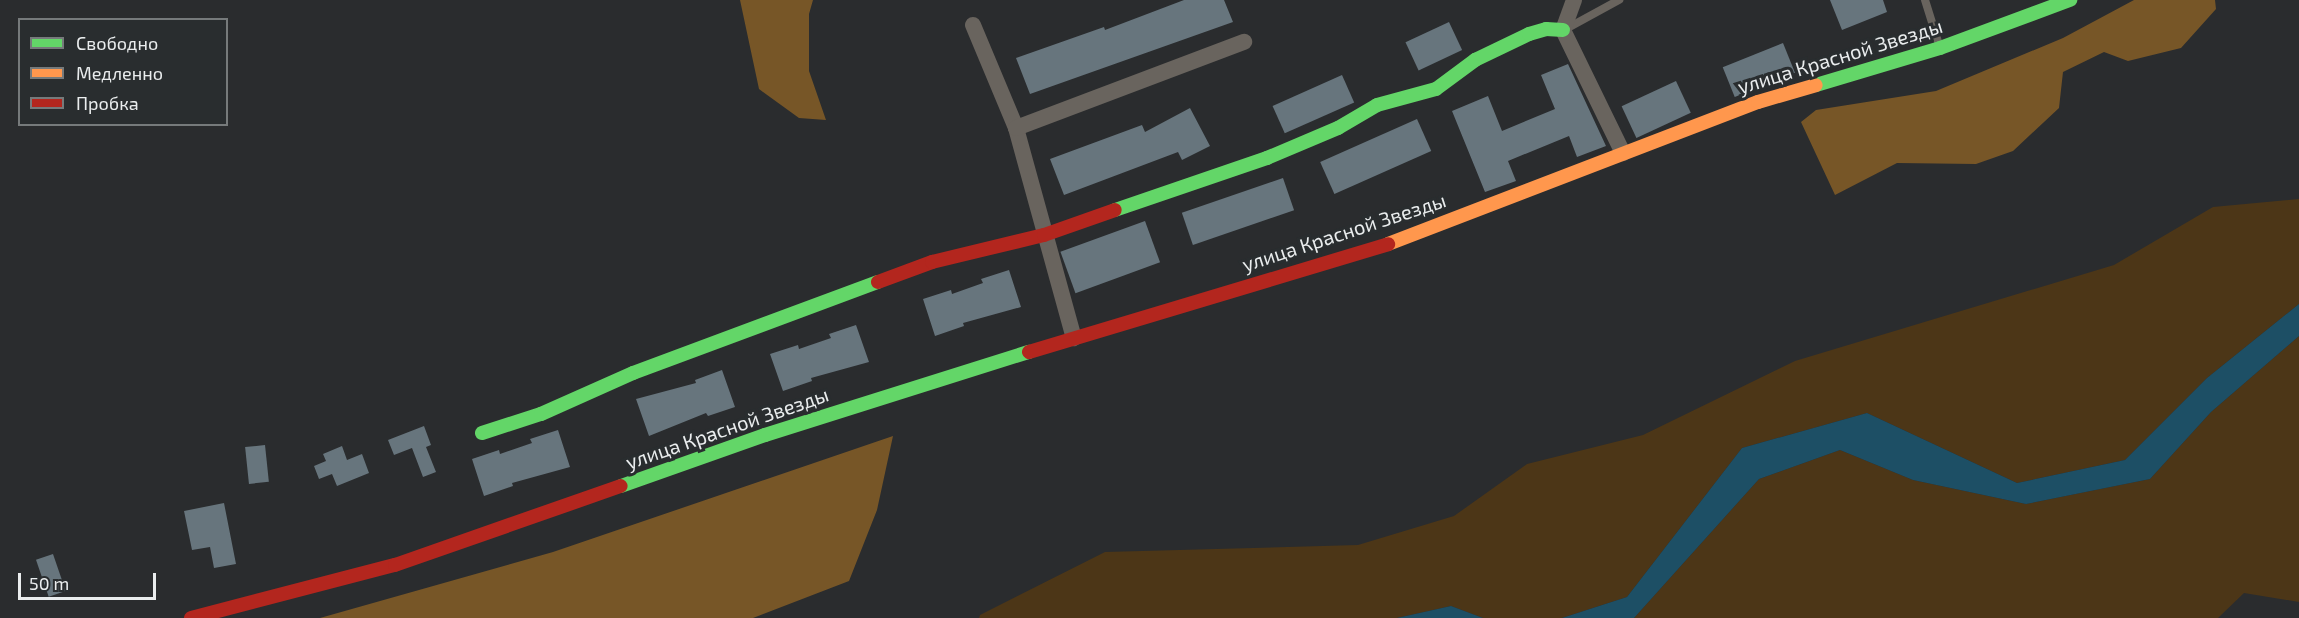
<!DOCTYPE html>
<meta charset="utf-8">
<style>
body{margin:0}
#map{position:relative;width:2299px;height:618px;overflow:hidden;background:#2a2c2e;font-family:"Exo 2",sans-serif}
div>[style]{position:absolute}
.green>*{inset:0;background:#4c3617}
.forest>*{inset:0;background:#775627}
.water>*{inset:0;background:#1d4f65}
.building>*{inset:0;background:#67757d;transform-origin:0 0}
.lane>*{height:8px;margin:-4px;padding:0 4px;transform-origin:4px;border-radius:4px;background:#69645e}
.street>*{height:16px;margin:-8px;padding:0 8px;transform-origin:8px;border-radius:8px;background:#69645e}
.fast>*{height:14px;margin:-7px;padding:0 7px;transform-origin:7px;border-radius:7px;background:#63d668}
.slow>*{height:14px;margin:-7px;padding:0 7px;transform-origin:7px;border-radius:7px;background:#ff974d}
.jam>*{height:14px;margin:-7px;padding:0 7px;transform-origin:7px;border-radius:7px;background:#b3261e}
span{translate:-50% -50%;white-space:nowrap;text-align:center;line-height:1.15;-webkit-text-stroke:6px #292d2f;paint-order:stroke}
.street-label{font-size:20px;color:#eaedee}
.legend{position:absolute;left:18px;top:18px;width:210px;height:108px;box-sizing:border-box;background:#292d2f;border:2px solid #767a7b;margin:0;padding:8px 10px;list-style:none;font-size:18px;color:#eaedee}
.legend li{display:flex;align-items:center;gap:12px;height:30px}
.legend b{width:30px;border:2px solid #767a7b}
.scale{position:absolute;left:18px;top:573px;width:138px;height:27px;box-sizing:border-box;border:3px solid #eaedee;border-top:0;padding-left:8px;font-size:18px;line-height:21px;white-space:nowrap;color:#eaedee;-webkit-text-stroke:4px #292d2f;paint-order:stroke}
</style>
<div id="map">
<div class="green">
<i style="clip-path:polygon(2299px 199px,2299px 304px,2207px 378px,2125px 460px,2017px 483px,1867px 413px,1742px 448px,1627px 597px,1562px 618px,1483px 618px,1451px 606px,1397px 618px,979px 618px,980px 615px,1105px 552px,1358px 545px,1454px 516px,1527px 464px,1643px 435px,1795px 361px,2114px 265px,2213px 207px)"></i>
<i style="clip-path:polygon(2299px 336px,2299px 602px,2244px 593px,2218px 618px,1634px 618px,1759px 479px,1840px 450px,1913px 480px,2026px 504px,2150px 479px,2211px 412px)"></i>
</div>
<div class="forest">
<i style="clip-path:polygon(740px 0,813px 0,809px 14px,809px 71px,826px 120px,799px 118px,759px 89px)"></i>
<i style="clip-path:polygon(2134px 0,2215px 0,2216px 9px,2181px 48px,2128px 61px,2104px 52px,2063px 72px,2059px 108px,2013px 151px,1976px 164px,1897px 163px,1835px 195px,1801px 122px,1816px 110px,1936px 91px,2063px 38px)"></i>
<i style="clip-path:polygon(893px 436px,877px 510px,849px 581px,753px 618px,320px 618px,553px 552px)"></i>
</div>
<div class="water">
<i style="clip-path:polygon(2299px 304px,2299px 336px,2211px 412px,2150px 479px,2026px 504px,1913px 480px,1840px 450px,1759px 479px,1634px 618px,1562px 618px,1627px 597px,1742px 448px,1867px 413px,2017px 483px,2125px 460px,2207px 378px)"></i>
<i style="clip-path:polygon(1451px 606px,1483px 618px,1397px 618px)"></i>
</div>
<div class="building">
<i style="clip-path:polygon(1184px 0,1224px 0,1233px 22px,1030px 94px,1016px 58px,1104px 27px,1105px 30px)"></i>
<i style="clip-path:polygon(1830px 0,1883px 0,1887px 12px,1842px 30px)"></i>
<i style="left:1449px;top:22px;width:31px;height:48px;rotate:65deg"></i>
<i style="left:1783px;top:43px;width:32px;height:65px;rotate:68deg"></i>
<i style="clip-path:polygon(1568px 64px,1606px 146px,1577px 157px,1569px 136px,1508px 161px,1516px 181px,1485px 192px,1452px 111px,1488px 96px,1502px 131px,1555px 109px,1541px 75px)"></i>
<i style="left:1342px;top:75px;width:30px;height:76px;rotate:66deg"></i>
<i style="left:1676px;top:81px;width:35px;height:60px;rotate:65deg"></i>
<i style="clip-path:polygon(1190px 108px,1210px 146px,1182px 160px,1178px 152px,1064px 195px,1050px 159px,1142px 125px,1145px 132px)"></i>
<i style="left:1417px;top:119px;width:35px;height:106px;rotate:66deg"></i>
<i style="left:1283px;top:178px;width:34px;height:107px;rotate:71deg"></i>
<i style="left:1145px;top:221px;width:44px;height:90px;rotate:70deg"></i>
<i style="clip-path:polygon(1009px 270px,1021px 307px,963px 323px,964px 326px,935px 336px,923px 299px,951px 290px,952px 294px,983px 283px,981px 279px)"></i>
<i style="clip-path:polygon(856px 325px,869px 362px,811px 378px,812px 381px,783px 391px,770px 354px,798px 345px,799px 349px,831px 338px,829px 334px)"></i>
<i style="clip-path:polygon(722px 370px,735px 407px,708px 416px,706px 413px,649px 436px,636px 399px,696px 383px,695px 380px)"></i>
<i style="clip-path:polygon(424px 426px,431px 445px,426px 447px,436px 472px,423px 477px,412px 448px,394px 455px,388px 440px)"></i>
<i style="clip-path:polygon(558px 430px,570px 467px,512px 483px,513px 486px,484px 496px,472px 459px,499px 450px,500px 454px,532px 443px,530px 439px)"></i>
<i style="left:265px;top:445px;width:37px;height:20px;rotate:84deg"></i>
<i style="clip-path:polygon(342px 446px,347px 460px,362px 454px,369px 473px,337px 486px,332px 474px,319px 479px,314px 466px,326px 461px,323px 454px)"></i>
<i style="clip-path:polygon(224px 503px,236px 564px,214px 568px,210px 547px,192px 550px,184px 511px)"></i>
<i style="left:53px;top:554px;width:39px;height:18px;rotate:71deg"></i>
</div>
<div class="lane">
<i style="left:1925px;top:0;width:50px;rotate:72.6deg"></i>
<i style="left:1564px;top:30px;width:63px;rotate:-28.6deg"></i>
</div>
<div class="street">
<i style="left:1574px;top:0;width:32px;rotate:110deg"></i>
<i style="left:1563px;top:30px;width:137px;rotate:64deg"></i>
<i style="left:973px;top:25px;width:112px;rotate:67.3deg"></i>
<i style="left:1016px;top:128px;width:218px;rotate:74.6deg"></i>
<i style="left:1016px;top:128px;width:244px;rotate:-20.7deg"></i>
</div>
<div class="fast">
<i style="left:1816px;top:85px;width:129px;rotate:-16.6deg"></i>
<i style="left:1940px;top:48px;width:139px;rotate:-20.3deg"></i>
<i style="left:1115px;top:210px;width:161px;rotate:-18.9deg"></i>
<i style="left:1267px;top:158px;width:77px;rotate:-22.9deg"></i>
<i style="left:1338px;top:128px;width:45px;rotate:-30.5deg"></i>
<i style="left:1377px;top:105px;width:61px;rotate:-15.2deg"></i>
<i style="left:1436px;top:89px;width:49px;rotate:-36.6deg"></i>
<i style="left:1475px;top:60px;width:60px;rotate:-25.7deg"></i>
<i style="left:1529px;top:34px;width:18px;rotate:-16deg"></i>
<i style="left:1546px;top:29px;width:17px;rotate:3deg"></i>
<i style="left:482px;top:433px;width:62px;rotate:-17.9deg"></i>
<i style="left:541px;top:414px;width:101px;rotate:-24deg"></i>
<i style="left:633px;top:373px;width:261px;rotate:-20.4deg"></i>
<i style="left:621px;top:486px;width:153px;rotate:-19.5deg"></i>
<i style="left:765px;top:435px;width:277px;rotate:-17.5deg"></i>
</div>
<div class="slow">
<i style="left:1388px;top:244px;width:396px;rotate:-21deg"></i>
<i style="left:1758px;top:102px;width:60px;rotate:-16.3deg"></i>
</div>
<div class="jam">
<i style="left:878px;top:282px;width:58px;rotate:-20.3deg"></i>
<i style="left:932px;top:262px;width:115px;rotate:-13.6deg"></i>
<i style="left:1044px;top:235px;width:75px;rotate:-19.4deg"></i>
<i style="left:1029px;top:352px;width:375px;rotate:-16.7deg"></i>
<i style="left:191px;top:618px;width:211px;rotate:-14.6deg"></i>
<i style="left:395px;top:565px;width:239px;rotate:-19.3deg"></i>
</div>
<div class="street-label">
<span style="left:1840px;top:56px;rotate:-17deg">улица Красной Звезды</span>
<span style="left:1344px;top:232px;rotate:-18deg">улица Красной Звезды</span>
<span style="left:727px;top:428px;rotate:-19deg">улица Красной Звезды</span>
</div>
<ul class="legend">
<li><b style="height:8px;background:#63d668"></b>Свободно</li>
<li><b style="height:8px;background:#ff974d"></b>Медленно</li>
<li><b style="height:8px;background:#b3261e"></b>Пробка</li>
</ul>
<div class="scale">50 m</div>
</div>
